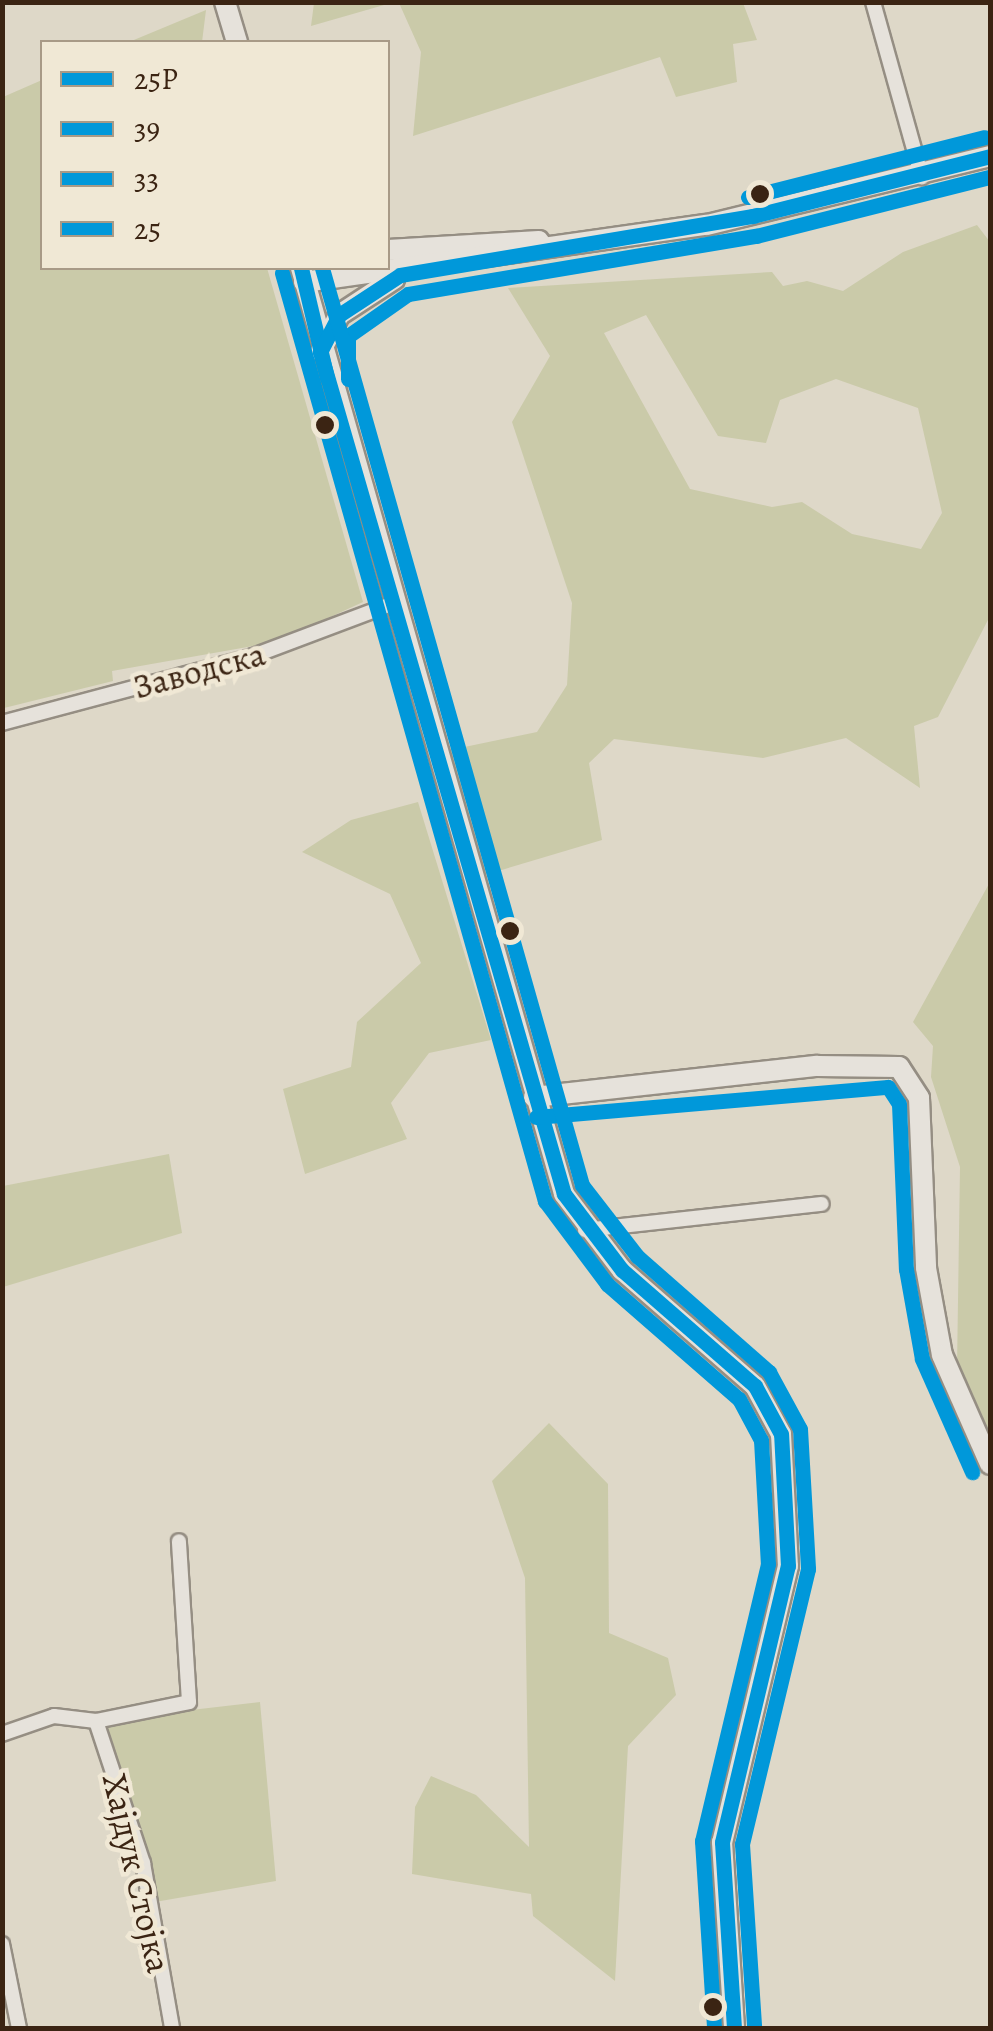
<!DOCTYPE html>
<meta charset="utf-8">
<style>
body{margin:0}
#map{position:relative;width:993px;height:2031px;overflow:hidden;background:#ded8c8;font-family:Alegreya,serif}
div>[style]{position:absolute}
.green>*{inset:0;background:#cacaa9}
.roads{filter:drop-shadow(2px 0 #958e83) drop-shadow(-2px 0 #958e83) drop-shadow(0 2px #958e83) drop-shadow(0 -2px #958e83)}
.street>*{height:14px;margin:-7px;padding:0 7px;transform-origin:7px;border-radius:7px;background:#e6e2db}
.secondary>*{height:20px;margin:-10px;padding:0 10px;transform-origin:10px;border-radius:10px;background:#e6e2db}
.bus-1>*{height:15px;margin:-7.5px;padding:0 7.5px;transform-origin:7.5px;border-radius:7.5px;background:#0098da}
.bus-2>*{height:15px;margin:-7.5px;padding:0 7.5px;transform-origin:7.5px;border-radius:7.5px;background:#0098da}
.bus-3>*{height:15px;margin:-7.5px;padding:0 7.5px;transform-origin:7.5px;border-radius:7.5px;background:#0098da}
.bus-4>*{height:15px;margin:-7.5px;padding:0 7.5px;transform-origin:7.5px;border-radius:7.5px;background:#0098da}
.dots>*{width:28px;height:28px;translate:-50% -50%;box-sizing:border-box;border:5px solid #f0e8d5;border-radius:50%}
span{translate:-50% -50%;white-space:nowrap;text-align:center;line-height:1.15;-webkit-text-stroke:9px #f0e8d5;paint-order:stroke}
.street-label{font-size:35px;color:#3b2413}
.frame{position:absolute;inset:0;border:5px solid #3b2413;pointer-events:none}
.legend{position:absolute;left:40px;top:40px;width:350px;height:230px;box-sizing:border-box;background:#f0e8d5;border:2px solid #a89a87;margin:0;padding:12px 18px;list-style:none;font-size:30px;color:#3b2413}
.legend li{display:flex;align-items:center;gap:20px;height:50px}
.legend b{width:50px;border:2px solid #a89a87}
</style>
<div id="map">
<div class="green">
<i style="clip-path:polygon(314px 3px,314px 2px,391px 3px,311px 26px)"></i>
<i style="clip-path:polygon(399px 3px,743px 3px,757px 40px,733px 44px,737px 82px,676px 97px,660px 57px,413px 136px,421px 52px)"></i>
<i style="clip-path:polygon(206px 10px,202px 42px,129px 42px)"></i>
<i style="clip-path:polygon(42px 80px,42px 268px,267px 268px,363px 602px,276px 642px,112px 671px,113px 681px,4px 708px,3px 718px,3px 97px)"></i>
<i style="clip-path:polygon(evenodd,977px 225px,990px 242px,990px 616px,938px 717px,914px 726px,920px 788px,846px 738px,763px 758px,614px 739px,589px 763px,602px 840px,485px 875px,450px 750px,537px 732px,567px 685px,572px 603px,512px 422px,550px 356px,508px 288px,772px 272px,783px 286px,807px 281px,843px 291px,903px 252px,977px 225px,646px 315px,718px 436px,766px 443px,780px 400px,836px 379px,918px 408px,942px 513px,921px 549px,852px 534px,802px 502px,772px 507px,690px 489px,604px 333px,646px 315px)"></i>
<i style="clip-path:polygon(418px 802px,491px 1040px,429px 1053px,391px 1103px,407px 1139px,305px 1174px,283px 1089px,351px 1067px,357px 1022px,421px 963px,390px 894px,302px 852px,351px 820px)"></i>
<i style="clip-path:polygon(990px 882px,990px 1447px,957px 1367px,960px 1167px,931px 1077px,933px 1046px,913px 1022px)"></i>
<i style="clip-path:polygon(169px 1154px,182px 1233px,3px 1287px,3px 1186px)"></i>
<i style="clip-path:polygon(549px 1423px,608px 1484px,609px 1633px,668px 1658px,676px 1695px,628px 1746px,615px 1981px,533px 1916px,531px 1894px,412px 1874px,415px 1807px,431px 1776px,476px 1795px,529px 1847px,525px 1578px,492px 1481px)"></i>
<i style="clip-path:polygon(260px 1702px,276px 1881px,149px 1903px,96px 1721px)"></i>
</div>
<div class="roads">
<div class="street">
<i style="left:873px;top:2px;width:182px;rotate:74.4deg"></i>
<i style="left:2px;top:723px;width:260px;rotate:-14.9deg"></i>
<i style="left:253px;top:656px;width:147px;rotate:-20.6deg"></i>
<i style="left:585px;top:1230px;width:238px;rotate:-6.3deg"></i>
<i style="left:96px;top:1721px;width:150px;rotate:71.7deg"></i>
<i style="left:143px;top:1863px;width:168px;rotate:80deg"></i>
<i style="left:2px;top:1734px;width:55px;rotate:-19.1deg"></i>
<i style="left:54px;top:1716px;width:42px;rotate:6.8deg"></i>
<i style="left:96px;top:1721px;width:95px;rotate:-11.5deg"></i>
<i style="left:189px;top:1702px;width:161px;rotate:-93.6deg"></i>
<i style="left:2px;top:1944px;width:86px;rotate:78.6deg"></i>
</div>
<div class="secondary">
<i style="left:225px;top:2px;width:42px;rotate:73.3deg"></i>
<i style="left:388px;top:250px;width:151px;rotate:-3.4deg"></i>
<i style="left:301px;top:268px;width:963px;rotate:74.14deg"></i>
<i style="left:564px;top:1194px;width:96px;rotate:52.7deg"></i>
<i style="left:622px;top:1270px;width:176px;rotate:41.1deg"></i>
<i style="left:755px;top:1386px;width:55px;rotate:61.6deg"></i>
<i style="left:781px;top:1434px;width:132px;rotate:87deg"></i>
<i style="left:788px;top:1566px;width:284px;rotate:103.4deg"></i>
<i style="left:722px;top:1842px;width:186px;rotate:86.3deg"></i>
<i style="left:304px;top:282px;width:407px;rotate:-8.1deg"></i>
<i style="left:707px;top:225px;width:291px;rotate:-13.7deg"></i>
<i style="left:321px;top:351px;width:40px;rotate:-63.4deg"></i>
<i style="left:339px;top:315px;width:66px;rotate:-33.2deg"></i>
<i style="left:534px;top:1097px;width:285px;rotate:-6.3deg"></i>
<i style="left:817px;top:1066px;width:82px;rotate:0.7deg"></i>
<i style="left:899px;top:1067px;width:37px;rotate:57deg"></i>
<i style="left:919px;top:1098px;width:170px;rotate:87.6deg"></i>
<i style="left:926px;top:1268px;width:88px;rotate:79.6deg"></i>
<i style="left:942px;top:1355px;width:119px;rotate:66.2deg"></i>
</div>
</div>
<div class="bus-1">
<i style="left:301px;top:268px;width:113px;rotate:76.7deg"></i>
<i style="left:734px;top:2028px;width:186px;rotate:-93.7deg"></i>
<i style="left:722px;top:1842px;width:284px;rotate:-76.6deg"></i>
<i style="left:788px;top:1566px;width:132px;rotate:-93deg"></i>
<i style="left:781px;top:1434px;width:55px;rotate:-118.4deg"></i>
<i style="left:755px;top:1386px;width:176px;rotate:-138.9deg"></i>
<i style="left:622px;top:1270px;width:96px;rotate:-127.3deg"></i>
<i style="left:564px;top:1194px;width:877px;rotate:-106.16deg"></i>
<i style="left:320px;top:352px;width:42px;rotate:-62.8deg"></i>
<i style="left:339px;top:315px;width:73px;rotate:-33.3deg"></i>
<i style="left:400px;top:275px;width:358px;rotate:-9.5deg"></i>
<i style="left:753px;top:216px;width:244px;rotate:-14.2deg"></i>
</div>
<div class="bus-2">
<i style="left:282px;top:273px;width:965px;rotate:74.18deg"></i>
<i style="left:545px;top:1201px;width:104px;rotate:53.2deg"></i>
<i style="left:607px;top:1284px;width:175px;rotate:41.1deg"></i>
<i style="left:739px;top:1399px;width:47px;rotate:61.8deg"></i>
<i style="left:761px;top:1440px;width:124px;rotate:86.8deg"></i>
<i style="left:768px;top:1564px;width:285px;rotate:103.4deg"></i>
<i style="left:702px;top:1841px;width:187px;rotate:86.3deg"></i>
<i style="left:348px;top:379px;width:43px;rotate:-90deg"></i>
<i style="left:348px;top:336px;width:73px;rotate:-35deg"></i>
<i style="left:408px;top:294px;width:353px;rotate:-9.5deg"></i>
<i style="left:756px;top:236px;width:241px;rotate:-14.2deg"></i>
<i style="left:536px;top:1117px;width:353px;rotate:-4.9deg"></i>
<i style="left:888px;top:1087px;width:20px;rotate:57deg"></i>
<i style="left:899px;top:1104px;width:165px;rotate:87.6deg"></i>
<i style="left:906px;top:1269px;width:91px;rotate:79.9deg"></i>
<i style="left:922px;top:1359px;width:124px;rotate:66.1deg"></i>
</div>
<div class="bus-3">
<i style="left:322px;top:268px;width:953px;rotate:74.17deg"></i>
<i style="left:582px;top:1185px;width:90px;rotate:52.2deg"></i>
<i style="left:637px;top:1256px;width:176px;rotate:41.3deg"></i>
<i style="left:769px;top:1372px;width:65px;rotate:61.5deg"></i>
<i style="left:800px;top:1429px;width:140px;rotate:86.7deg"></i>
<i style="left:808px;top:1569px;width:283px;rotate:103.5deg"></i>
<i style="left:742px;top:1844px;width:183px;rotate:86.2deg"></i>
</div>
<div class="bus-4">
<i style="left:748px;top:197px;width:244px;rotate:-14.2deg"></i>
</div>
<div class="dots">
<i style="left:760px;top:194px;background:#3b2413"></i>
<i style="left:325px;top:425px;background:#3b2413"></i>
<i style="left:510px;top:931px;background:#3b2413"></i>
<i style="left:713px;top:2007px;background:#3b2413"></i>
</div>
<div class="street-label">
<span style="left:199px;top:670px;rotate:-15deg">Заводска</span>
<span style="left:137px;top:1873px;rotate:77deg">Хајдук Стојка</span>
</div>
<div class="frame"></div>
<ul class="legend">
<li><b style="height:12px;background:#0098da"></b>25P</li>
<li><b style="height:12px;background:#0098da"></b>39</li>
<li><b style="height:12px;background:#0098da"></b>33</li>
<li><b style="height:12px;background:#0098da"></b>25</li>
</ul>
</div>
